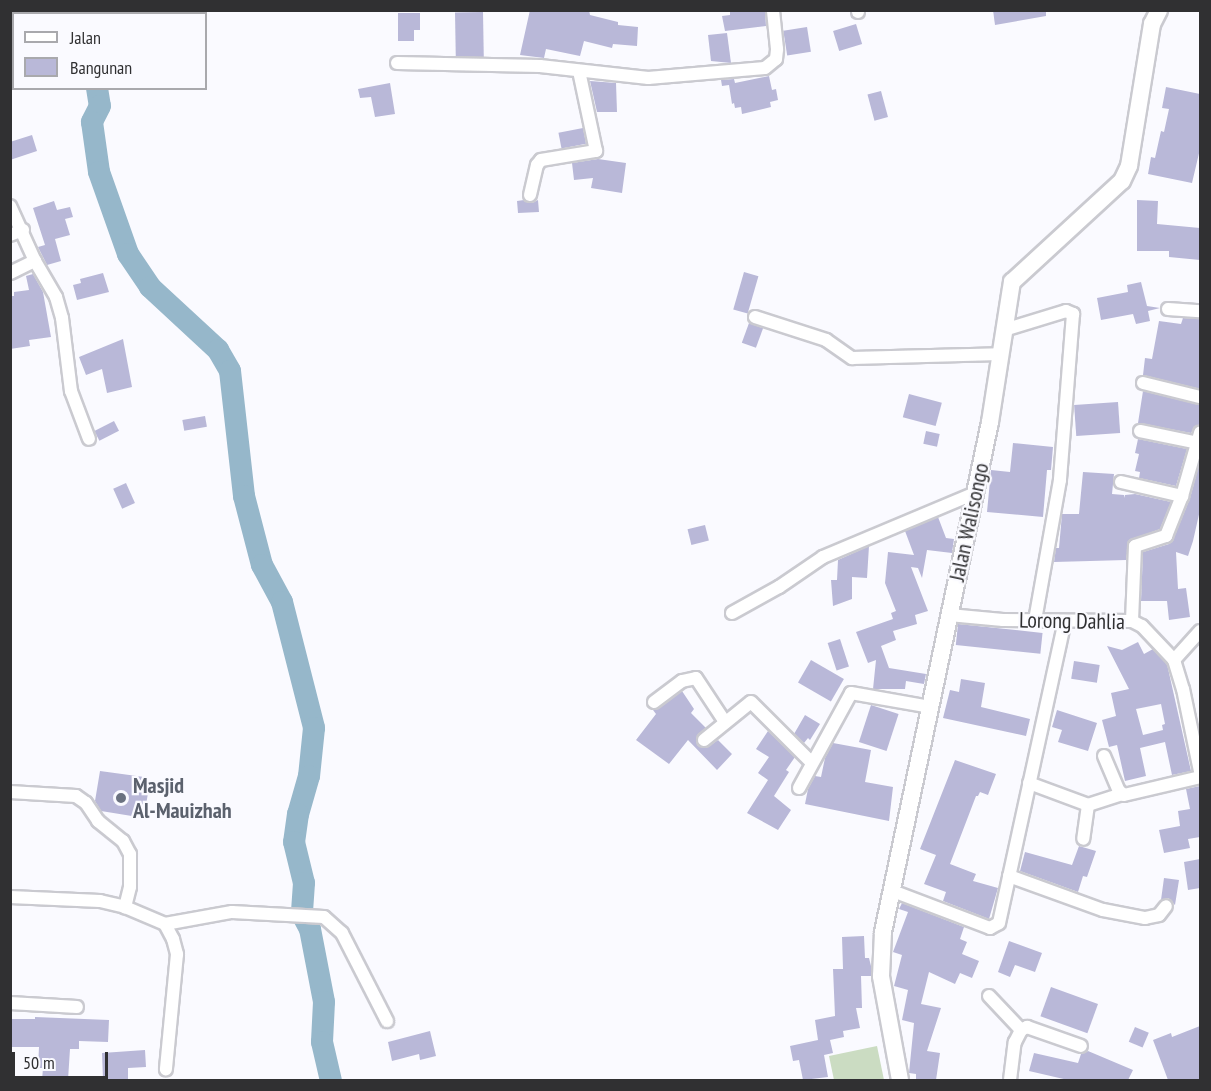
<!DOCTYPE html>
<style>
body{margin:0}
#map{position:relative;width:1211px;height:1091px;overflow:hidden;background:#fafaff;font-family:"PT Sans Narrow",sans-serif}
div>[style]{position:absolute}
.green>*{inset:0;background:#cbdcc2}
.river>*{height:22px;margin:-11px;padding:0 11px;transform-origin:11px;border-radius:11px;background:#96b7ca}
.building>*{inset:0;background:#b9b8d8;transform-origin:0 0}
.roads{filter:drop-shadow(2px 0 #cacad0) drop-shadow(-2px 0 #cacad0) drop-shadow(0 2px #cacad0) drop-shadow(0 -2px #cacad0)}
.minor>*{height:12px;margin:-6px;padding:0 6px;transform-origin:6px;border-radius:6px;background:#fff}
.tertiary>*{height:16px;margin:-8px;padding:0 8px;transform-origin:8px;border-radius:8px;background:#fff}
.dots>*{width:16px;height:16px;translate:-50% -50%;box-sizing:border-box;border:3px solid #fafaff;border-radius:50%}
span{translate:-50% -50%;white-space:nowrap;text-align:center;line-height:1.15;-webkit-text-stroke:4.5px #fafaff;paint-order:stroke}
.street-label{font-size:22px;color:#303032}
.worship-label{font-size:22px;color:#5b616d;font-weight:700}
.left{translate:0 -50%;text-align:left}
.frame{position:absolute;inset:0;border:12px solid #303032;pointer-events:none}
.legend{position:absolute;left:12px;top:12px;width:195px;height:78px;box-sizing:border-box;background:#fafaff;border:2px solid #a9a9ad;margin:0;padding:8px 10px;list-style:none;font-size:18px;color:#303032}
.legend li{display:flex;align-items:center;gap:12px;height:30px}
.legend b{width:30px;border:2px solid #a9a9ad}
.scale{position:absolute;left:12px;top:1052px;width:96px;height:27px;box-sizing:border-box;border:3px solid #303032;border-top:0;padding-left:8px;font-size:18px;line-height:21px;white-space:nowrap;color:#303032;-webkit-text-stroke:4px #fafaff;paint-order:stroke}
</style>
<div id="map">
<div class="green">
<i style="clip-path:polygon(877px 1046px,884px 1080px,834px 1080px,829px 1056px)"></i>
</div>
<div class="river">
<i style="left:99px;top:14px;width:6px;rotate:-39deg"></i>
<i style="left:97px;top:88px;width:18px;rotate:81deg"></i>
<i style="left:100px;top:106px;width:18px;rotate:117deg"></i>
<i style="left:92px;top:122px;width:50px;rotate:82deg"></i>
<i style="left:99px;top:172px;width:87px;rotate:70.5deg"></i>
<i style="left:128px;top:254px;width:40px;rotate:56deg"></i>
<i style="left:150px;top:287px;width:93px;rotate:42.8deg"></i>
<i style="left:218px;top:350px;width:24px;rotate:60deg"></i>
<i style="left:230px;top:371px;width:126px;rotate:83.6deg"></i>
<i style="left:244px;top:496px;width:71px;rotate:75.4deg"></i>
<i style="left:262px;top:565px;width:42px;rotate:61.6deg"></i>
<i style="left:282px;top:602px;width:130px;rotate:75.7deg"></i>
<i style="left:314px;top:728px;width:48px;rotate:95.9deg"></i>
<i style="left:309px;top:776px;width:40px;rotate:106deg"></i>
<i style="left:298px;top:814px;width:28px;rotate:98deg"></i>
<i style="left:294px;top:842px;width:42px;rotate:76.3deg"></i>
<i style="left:304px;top:883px;width:31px;rotate:94deg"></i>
<i style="left:302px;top:914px;width:17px;rotate:62deg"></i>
<i style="left:310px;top:929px;width:74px;rotate:79.1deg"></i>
<i style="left:324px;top:1002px;width:40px;rotate:92.9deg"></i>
<i style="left:322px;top:1042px;width:39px;rotate:77deg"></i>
</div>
<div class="building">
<i style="clip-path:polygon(530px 10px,589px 10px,590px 15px,618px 22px,618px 25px,638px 27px,637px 46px,613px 44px,612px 48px,584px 41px,580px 56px,546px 49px,544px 58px,520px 55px)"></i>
<i style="clip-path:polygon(730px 10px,765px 10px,766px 26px,725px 31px,722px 16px,730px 15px)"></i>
<i style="clip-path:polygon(993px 10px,1046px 10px,1046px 16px,995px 25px)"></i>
<i style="left:483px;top:12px;width:45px;height:28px;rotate:89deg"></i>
<i style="clip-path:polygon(398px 13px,420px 13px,420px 30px,414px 30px,414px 41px,398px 41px)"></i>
<i style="left:856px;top:24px;width:21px;height:24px;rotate:73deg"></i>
<i style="left:807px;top:27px;width:25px;height:24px;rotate:81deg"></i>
<i style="clip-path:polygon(727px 33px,731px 63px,711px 61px,708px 35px)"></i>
<i style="clip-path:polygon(769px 76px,772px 90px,776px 89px,778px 100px,770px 102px,771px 107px,742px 114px,741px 107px,735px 108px,734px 103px,732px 104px,729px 85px,722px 86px,721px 80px,734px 79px,735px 83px)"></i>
<i style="clip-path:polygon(590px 81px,616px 83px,617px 112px,597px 112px)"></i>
<i style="clip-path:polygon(390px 83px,395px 114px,375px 117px,371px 97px,360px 98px,358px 89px)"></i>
<i style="clip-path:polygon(1166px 87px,1200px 94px,1200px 149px,1192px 183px,1148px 174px,1151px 157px,1155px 158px,1161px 131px,1164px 132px,1169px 109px,1162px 108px)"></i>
<i style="left:881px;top:91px;width:27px;height:14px;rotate:75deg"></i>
<i style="left:583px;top:128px;width:16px;height:25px;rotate:79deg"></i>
<i style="clip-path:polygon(32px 135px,37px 151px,10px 160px,10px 142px)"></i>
<i style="clip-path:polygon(598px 159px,626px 163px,622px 193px,591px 188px,593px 178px,574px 180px,572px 163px)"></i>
<i style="clip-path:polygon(524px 200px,532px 203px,538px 200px,539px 212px,518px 213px,517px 201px)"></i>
<i style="clip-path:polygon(1137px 200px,1158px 201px,1157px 224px,1200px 228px,1200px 260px,1169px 257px,1169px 251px,1137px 251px)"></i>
<i style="clip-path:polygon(54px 201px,57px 210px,70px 207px,73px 217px,65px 219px,70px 235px,55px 239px,61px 261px,47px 265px,38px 247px,45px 245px,33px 208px)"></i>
<i style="left:744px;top:272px;width:15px;height:39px;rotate:16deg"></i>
<i style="clip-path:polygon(103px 273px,109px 292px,77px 300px,73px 285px,81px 283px,80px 279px)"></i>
<i style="clip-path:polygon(33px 274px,43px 292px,51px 337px,29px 340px,30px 346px,10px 349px,10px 296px,14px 296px,14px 292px,29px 290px,26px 276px)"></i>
<i style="clip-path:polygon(1141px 282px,1147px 306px,1160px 308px,1148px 311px,1150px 321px,1136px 324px,1133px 314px,1101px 320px,1097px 298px,1128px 292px,1127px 285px)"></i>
<i style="clip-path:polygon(1183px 318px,1200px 319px,1200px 389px,1143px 375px,1145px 358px,1152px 359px,1159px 321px,1181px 324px)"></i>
<i style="left:749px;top:323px;width:15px;height:21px;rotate:20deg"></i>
<i style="clip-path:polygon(123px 339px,132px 387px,107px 393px,102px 369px,86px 375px,79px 357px)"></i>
<i style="clip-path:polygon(1143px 391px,1200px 405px,1200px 425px,1195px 427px,1191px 433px,1138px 423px)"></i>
<i style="left:909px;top:394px;width:34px;height:24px;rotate:15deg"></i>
<i style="left:1118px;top:402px;width:31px;height:44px;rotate:86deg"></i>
<i style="left:205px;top:416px;width:11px;height:23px;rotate:80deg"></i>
<i style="left:114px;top:421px;width:11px;height:22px;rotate:63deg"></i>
<i style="left:926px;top:431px;width:14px;height:13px;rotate:12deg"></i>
<i style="clip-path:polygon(1138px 439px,1187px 449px,1176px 486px,1139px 478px,1140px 472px,1135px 471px,1139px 454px,1135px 453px)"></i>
<i style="clip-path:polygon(1013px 443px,1053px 447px,1051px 470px,1047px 470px,1043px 517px,987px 512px,991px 470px,1010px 472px)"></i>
<i style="clip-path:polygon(1200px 461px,1200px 510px,1193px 541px,1188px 556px,1176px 552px,1178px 589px,1186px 588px,1190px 617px,1169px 620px,1167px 601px,1141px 601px,1143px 552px,1169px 544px,1173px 540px,1190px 498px)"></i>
<i style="clip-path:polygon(1083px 472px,1114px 474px,1112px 494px,1124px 495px,1124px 498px,1125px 495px,1135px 494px,1171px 502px,1160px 529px,1129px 541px,1126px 560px,1054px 562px,1056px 548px,1059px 548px,1062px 514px,1079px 514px)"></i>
<i style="left:126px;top:483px;width:22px;height:14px;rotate:66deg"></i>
<i style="clip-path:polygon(938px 517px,946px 538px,954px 539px,952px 553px,927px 550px,922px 578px,918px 568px,911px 567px,928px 611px,915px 615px,917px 624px,893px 631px,896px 640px,881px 646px,889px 668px,926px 674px,924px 684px,906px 681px,905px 689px,873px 689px,876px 660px,868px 663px,856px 632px,893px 619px,891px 613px,896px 611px,885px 583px,888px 552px,914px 555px,905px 531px)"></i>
<i style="left:705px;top:525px;width:16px;height:18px;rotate:76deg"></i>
<i style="clip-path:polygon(869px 546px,867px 578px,852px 577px,852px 599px,833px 606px,831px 580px,837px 580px,838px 560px)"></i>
<i style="left:958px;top:624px;width:85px;height:21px;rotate:6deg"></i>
<i style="left:840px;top:639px;width:29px;height:13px;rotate:72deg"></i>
<i style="clip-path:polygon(evenodd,1138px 642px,1144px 654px,1153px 649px,1167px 664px,1191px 771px,1172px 775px,1165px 742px,1140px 748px,1146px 776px,1125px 781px,1117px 745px,1109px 747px,1102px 720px,1116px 716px,1111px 693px,1129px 689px,1107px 646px,1122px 650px,1138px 642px,1161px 704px,1165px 724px,1162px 725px,1163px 730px,1143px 735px,1136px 709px,1161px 704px)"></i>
<i style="left:811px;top:660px;width:38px;height:26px;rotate:30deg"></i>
<i style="left:1074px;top:661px;width:26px;height:18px;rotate:9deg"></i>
<i style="clip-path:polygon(961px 679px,985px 683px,981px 707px,1030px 719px,1026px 736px,943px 718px,950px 690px,959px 692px)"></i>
<i style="clip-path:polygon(682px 691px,694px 709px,691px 713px,706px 728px,697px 737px,697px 745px,706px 748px,718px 740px,732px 754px,717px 770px,688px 740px,669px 764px,636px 740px,656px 714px,653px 710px)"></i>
<i style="left:871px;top:705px;width:29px;height:39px;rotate:18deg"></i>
<i style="clip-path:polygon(1057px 710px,1097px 723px,1088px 751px,1058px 742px,1062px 730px,1052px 727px)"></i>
<i style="clip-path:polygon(805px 715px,820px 724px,810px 740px,808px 738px,804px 743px,794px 734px)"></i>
<i style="clip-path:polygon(768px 731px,795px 757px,786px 770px,789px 772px,774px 796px,791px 810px,778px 830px,747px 813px,768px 780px,758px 773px,769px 757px,756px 749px)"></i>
<i style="clip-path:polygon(833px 743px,871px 750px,865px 782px,893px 787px,889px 821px,805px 804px,808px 789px,815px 776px,821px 777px,825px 758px)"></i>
<i style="clip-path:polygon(955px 760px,996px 774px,988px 795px,980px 792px,978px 796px,976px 796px,950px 864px,976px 874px,973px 881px,998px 888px,989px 919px,943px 901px,946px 892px,924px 884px,936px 855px,920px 849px)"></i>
<i style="clip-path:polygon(100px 771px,144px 777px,141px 792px,148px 793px,146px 805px,140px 804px,138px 817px,101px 811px,95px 801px)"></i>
<i style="clip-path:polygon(1200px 786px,1200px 837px,1188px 839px,1190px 848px,1164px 853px,1159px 830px,1180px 826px,1178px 811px,1190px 809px,1186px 789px)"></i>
<i style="clip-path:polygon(1079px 846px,1096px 851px,1087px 877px,1083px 876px,1078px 892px,1020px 871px,1025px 852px,1072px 865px)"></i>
<i style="clip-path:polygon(1200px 859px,1200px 888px,1188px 890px,1184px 862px)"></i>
<i style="clip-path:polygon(1164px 878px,1179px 880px,1175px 905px,1168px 898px,1161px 900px)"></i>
<i style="clip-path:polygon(902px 903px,964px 927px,960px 939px,967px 942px,962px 954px,979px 961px,972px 978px,960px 973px,955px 984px,929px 972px,921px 1004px,941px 1008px,927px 1051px,940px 1053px,936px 1080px,916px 1080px,916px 1074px,909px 1073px,914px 1023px,902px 1020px,908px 990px,894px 986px,902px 955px,893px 952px,908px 912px,899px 909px)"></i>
<i style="clip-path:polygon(864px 936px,865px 958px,869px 958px,871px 966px,871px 976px,861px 976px,862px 1008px,856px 1008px,860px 1028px,843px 1031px,844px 1037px,830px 1040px,833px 1053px,824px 1055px,828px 1077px,803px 1080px,799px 1060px,793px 1061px,790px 1046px,818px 1040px,815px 1020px,835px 1016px,833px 969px,843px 969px,842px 937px)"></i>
<i style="clip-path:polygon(1009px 941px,1042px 953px,1035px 972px,1015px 965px,1010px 977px,998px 972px)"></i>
<i style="left:1051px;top:987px;width:50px;height:31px;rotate:20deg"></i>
<i style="clip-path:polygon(35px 1017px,109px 1020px,108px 1042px,79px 1041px,79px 1049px,70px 1049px,68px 1080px,42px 1080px,43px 1068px,38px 1068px,39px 1047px,10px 1047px,10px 1019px,35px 1019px)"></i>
<i style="clip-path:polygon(1200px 1026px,1200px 1080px,1168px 1080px,1153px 1040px,1171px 1033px,1172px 1037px)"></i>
<i style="left:1135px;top:1027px;width:15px;height:16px;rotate:23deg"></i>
<i style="clip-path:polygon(430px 1031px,436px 1056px,420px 1060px,419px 1054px,392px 1061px,388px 1042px)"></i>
<i style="clip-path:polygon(145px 1050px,146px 1067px,128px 1068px,128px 1080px,103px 1080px,102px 1053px)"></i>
<i style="clip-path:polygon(1088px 1051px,1133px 1070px,1128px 1080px,1068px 1080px,1029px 1071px,1034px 1053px,1078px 1063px,1081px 1054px)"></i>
</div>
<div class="roads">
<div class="minor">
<i style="left:858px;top:10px;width:2px;rotate:90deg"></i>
<i style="left:397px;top:63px;width:143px;rotate:1.2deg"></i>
<i style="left:540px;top:66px;width:109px;rotate:6.3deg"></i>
<i style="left:648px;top:78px;width:117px;rotate:-4.9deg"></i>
<i style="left:765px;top:68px;width:14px;rotate:-39deg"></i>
<i style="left:776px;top:59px;width:10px;rotate:-84deg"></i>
<i style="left:777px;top:49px;width:39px;rotate:-96deg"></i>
<i style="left:530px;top:195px;width:31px;rotate:-77deg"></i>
<i style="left:537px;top:165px;width:6px;rotate:-51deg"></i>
<i style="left:541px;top:160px;width:56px;rotate:-9.3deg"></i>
<i style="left:596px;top:151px;width:82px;rotate:-102deg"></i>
<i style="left:10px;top:206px;width:60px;rotate:65.6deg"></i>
<i style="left:35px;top:261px;width:42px;rotate:59.7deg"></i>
<i style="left:56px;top:297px;width:22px;rotate:74deg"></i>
<i style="left:62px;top:318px;width:74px;rotate:83deg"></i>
<i style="left:71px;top:391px;width:51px;rotate:69.4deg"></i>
<i style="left:10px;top:235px;width:14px;rotate:-21deg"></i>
<i style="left:10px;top:273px;width:28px;rotate:-26deg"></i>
<i style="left:1168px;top:309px;width:32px;rotate:4deg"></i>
<i style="left:755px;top:317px;width:75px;rotate:17.9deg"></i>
<i style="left:826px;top:340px;width:32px;rotate:35deg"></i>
<i style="left:852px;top:358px;width:148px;rotate:-1.5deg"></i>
<i style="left:1004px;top:330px;width:65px;rotate:-17deg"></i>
<i style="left:1066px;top:311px;width:8px;rotate:23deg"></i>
<i style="left:1073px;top:314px;width:167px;rotate:94.5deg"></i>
<i style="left:1060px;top:480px;width:142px;rotate:100.1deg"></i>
<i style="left:1143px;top:383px;width:59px;rotate:13.8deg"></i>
<i style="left:1140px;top:431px;width:59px;rotate:11.7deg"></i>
<i style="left:1121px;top:482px;width:63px;rotate:12.9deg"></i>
<i style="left:732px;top:613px;width:54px;rotate:-29deg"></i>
<i style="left:779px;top:587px;width:53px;rotate:-34.3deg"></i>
<i style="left:823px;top:557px;width:165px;rotate:-22.8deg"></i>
<i style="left:949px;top:615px;width:54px;rotate:5.3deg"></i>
<i style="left:1003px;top:620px;width:129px;rotate:0.4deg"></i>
<i style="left:1132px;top:621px;width:11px;rotate:27deg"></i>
<i style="left:1142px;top:626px;width:47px;rotate:46.7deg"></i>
<i style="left:1174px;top:660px;width:30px;rotate:73deg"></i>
<i style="left:1183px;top:689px;width:84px;rotate:78.3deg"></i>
<i style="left:1132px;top:621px;width:75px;rotate:-87.7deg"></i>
<i style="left:1135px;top:546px;width:33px;rotate:-18deg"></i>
<i style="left:1166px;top:536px;width:43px;rotate:-68.2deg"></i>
<i style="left:1182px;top:496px;width:66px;rotate:-74.1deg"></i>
<i style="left:1174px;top:660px;width:39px;rotate:-48deg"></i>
<i style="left:654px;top:702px;width:35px;rotate:-37deg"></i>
<i style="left:682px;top:681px;width:14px;rotate:-12deg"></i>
<i style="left:696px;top:678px;width:53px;rotate:56.6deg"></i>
<i style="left:704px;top:740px;width:60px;rotate:-39deg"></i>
<i style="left:751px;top:702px;width:86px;rotate:45deg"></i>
<i style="left:1104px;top:756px;width:38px;rotate:67deg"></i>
<i style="left:1119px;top:791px;width:6px;rotate:39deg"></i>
<i style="left:1124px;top:795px;width:78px;rotate:-13.3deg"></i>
<i style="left:1029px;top:783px;width:63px;rotate:20.4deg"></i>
<i style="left:1088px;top:805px;width:34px;rotate:98deg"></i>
<i style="left:799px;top:788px;width:108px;rotate:-61.3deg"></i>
<i style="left:851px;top:693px;width:80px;rotate:10deg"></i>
<i style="left:10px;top:792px;width:66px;rotate:3.5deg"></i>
<i style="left:76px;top:796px;width:12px;rotate:35deg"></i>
<i style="left:86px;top:803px;width:22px;rotate:56deg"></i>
<i style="left:98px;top:821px;width:32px;rotate:39deg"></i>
<i style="left:123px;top:841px;width:15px;rotate:62deg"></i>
<i style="left:130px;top:854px;width:33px;rotate:90deg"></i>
<i style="left:130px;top:887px;width:21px;rotate:104deg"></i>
<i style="left:1088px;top:805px;width:35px;rotate:-18deg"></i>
<i style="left:1009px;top:876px;width:100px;rotate:19.9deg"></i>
<i style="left:1103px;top:910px;width:43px;rotate:10.8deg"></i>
<i style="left:1145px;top:918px;width:14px;rotate:-12deg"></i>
<i style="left:1159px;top:915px;width:11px;rotate:-52deg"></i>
<i style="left:890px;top:890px;width:107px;rotate:20.8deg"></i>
<i style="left:990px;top:928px;width:10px;rotate:-29deg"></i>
<i style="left:999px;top:923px;width:309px;rotate:-77.7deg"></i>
<i style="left:10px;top:897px;width:90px;rotate:2.5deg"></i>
<i style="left:100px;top:901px;width:26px;rotate:13deg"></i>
<i style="left:125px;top:907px;width:43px;rotate:23deg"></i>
<i style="left:165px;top:924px;width:17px;rotate:62deg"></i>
<i style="left:173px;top:939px;width:16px;rotate:75deg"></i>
<i style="left:177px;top:954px;width:116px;rotate:95.5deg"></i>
<i style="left:165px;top:924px;width:68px;rotate:-10.2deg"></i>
<i style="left:232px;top:912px;width:92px;rotate:3.1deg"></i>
<i style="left:324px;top:917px;width:24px;rotate:42deg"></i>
<i style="left:342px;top:933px;width:99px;rotate:62.9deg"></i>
<i style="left:989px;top:996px;width:47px;rotate:46.7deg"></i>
<i style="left:10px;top:1003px;width:67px;rotate:3.4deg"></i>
<i style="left:1010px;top:1080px;width:38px;rotate:-83deg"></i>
<i style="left:1015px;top:1042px;width:13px;rotate:-63deg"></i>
<i style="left:1021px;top:1030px;width:7px;rotate:-27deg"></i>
<i style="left:1027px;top:1027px;width:57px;rotate:19.4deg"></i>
</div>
<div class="tertiary">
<i style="left:900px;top:1080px;width:106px;rotate:-100.4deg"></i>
<i style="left:881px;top:976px;width:44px;rotate:-87.4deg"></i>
<i style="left:883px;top:932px;width:521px;rotate:-78.15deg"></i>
<i style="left:990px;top:422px;width:142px;rotate:-81.1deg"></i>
<i style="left:1012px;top:282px;width:149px;rotate:-42.6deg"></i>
<i style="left:1122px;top:181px;width:17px;rotate:-65deg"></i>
<i style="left:1129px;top:166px;width:144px;rotate:-80.8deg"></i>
<i style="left:1152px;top:24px;width:16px;rotate:-63deg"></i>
</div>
</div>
<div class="dots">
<i style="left:121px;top:798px;background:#6b7280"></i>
</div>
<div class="street-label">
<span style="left:969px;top:522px;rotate:-78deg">Jalan Walisongo</span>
<span style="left:1072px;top:621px;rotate:1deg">Lorong Dahlia</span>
</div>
<div class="worship-label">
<span class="left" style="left:133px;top:798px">Masjid<br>Al-Mauizhah</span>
</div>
<div class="frame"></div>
<ul class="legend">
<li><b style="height:8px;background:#fff"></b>Jalan</li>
<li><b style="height:16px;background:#b9b8d8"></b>Bangunan</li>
</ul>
<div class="scale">50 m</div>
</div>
